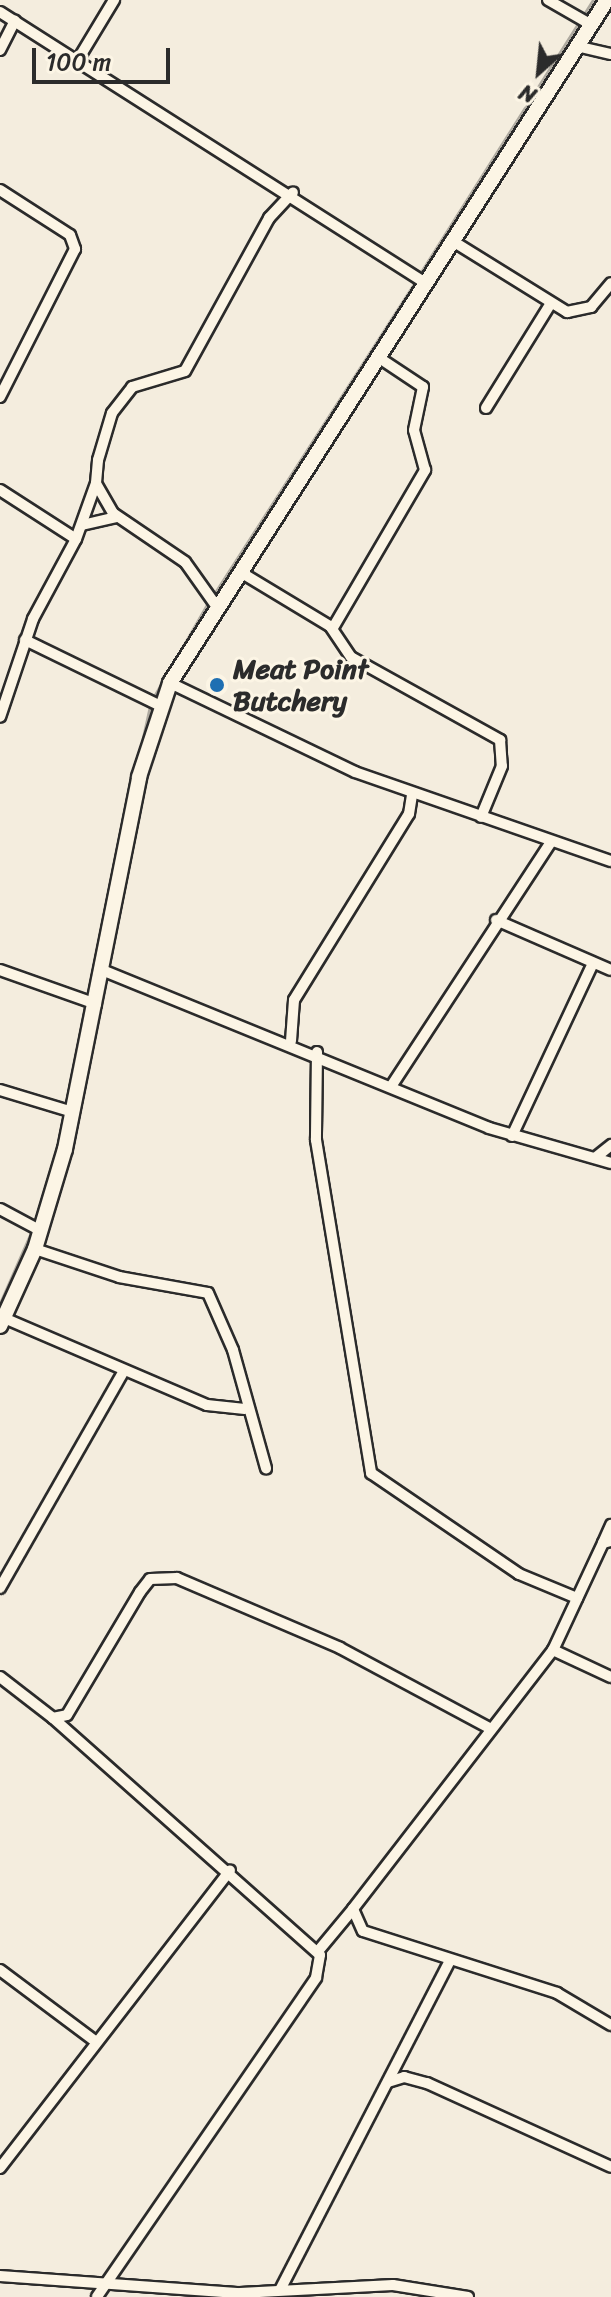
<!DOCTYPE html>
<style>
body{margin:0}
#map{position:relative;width:611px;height:2297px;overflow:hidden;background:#f4edde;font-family:Sriracha,sans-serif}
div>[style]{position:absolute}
.stream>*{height:3px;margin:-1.5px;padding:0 1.5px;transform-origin:1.5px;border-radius:1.5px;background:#afaaa0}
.roads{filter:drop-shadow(2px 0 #2b2b2b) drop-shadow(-2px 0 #2b2b2b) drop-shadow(0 2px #2b2b2b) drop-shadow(0 -2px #2b2b2b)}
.minor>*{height:10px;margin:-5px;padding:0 5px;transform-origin:5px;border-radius:5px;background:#fcf5e5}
.secondary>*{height:14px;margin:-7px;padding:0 7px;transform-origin:7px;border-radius:7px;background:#fcf5e5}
.dots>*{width:22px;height:22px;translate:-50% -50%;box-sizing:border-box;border:4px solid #fcf5e5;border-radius:50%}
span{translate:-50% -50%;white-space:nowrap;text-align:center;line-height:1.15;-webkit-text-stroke:6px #fcf5e5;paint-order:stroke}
.poi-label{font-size:28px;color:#2b2b2b;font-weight:700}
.left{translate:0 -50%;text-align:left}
.north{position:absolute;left:499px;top:32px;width:80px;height:80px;-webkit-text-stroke:6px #fcf5e5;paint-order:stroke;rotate:207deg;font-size:22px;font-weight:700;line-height:32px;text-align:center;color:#2b2b2b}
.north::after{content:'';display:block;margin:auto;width:28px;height:36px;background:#2b2b2b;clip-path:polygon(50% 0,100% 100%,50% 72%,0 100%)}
.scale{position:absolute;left:32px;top:48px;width:138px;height:36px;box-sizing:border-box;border:4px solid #2b2b2b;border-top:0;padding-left:10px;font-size:24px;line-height:28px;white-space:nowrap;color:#2b2b2b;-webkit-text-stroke:6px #fcf5e5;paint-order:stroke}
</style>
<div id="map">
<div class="stream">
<i style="left:419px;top:275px;width:325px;rotate:-57.7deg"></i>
<i style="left:214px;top:594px;width:371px;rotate:-57.2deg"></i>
<i style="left:153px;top:698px;width:112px;rotate:-60deg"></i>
<i style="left:114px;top:868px;width:167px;rotate:-77.5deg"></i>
<i style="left:87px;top:998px;width:120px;rotate:-78.5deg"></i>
<i style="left:66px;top:1107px;width:104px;rotate:-79.4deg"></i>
<i style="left:0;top:1303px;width:80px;rotate:-66.3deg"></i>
</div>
<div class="roads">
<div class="minor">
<i style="left:548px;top:0;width:48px;rotate:29.7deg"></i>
<i style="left:0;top:12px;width:503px;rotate:32.49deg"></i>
<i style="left:576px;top:46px;width:36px;rotate:13deg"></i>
<i style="left:0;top:50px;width:33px;rotate:-63deg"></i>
<i style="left:76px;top:63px;width:74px;rotate:-58.9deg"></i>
<i style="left:0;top:190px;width:83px;rotate:32.7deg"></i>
<i style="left:70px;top:235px;width:15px;rotate:70deg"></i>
<i style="left:75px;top:249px;width:166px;rotate:116.9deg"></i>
<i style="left:451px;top:240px;width:137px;rotate:31.8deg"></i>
<i style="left:567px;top:312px;width:25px;rotate:-12deg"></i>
<i style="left:591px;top:307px;width:31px;rotate:-50deg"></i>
<i style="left:486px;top:408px;width:123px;rotate:-58.2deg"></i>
<i style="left:0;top:490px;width:90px;rotate:32.8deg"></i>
<i style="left:76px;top:539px;width:91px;rotate:118.3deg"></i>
<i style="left:33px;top:619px;width:103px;rotate:108.6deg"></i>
<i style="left:82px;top:525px;width:35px;rotate:-13deg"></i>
<i style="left:76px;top:539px;width:59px;rotate:-70.3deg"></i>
<i style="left:242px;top:573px;width:103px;rotate:31.1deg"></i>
<i style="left:330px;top:626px;width:37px;rotate:56deg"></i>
<i style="left:351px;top:657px;width:171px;rotate:29.1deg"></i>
<i style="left:500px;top:740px;width:26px;rotate:86deg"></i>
<i style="left:502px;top:766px;width:55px;rotate:112.4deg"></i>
<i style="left:217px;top:607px;width:55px;rotate:-125.4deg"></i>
<i style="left:185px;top:562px;width:87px;rotate:-145.8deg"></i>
<i style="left:113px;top:513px;width:34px;rotate:-120deg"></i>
<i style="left:96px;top:483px;width:23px;rotate:-85deg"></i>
<i style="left:98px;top:460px;width:49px;rotate:-73.4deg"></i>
<i style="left:112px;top:413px;width:33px;rotate:-52deg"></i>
<i style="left:132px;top:387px;width:55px;rotate:-16.8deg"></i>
<i style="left:185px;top:371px;width:175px;rotate:-61.2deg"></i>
<i style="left:269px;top:218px;width:35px;rotate:-47deg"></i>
<i style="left:334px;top:626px;width:181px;rotate:-59.7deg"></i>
<i style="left:425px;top:470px;width:41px;rotate:-105.4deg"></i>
<i style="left:414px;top:430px;width:44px;rotate:-78.2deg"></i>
<i style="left:423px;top:387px;width:54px;rotate:-146.3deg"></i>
<i style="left:25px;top:640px;width:151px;rotate:25.9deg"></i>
<i style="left:170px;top:683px;width:205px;rotate:25.7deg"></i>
<i style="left:355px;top:772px;width:271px;rotate:19.2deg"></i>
<i style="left:496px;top:920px;width:125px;rotate:23.5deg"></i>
<i style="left:0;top:970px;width:102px;rotate:19.5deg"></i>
<i style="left:102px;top:970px;width:418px;rotate:22.2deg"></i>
<i style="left:489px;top:1128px;width:127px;rotate:16deg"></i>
<i style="left:291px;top:1041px;width:41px;rotate:-85.8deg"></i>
<i style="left:294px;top:1000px;width:219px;rotate:-58.3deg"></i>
<i style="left:409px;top:814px;width:19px;rotate:-81deg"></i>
<i style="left:317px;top:1052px;width:88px;rotate:90.7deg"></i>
<i style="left:316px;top:1140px;width:338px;rotate:80.6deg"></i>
<i style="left:371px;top:1473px;width:179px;rotate:34.3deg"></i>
<i style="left:519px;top:1574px;width:63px;rotate:22.5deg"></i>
<i style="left:392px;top:1085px;width:290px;rotate:-56.8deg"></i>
<i style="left:0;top:1090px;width:76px;rotate:16.8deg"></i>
<i style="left:512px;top:1136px;width:191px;rotate:-64.9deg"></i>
<i style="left:595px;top:1158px;width:21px;rotate:-39deg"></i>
<i style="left:0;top:1209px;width:47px;rotate:28.2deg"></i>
<i style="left:35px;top:1249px;width:89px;rotate:18.4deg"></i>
<i style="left:119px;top:1277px;width:90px;rotate:10.2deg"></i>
<i style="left:208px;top:1293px;width:62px;rotate:66.3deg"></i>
<i style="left:233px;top:1350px;width:123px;rotate:74.4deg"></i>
<i style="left:4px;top:1318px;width:221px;rotate:23.2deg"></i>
<i style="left:207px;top:1405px;width:38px;rotate:6deg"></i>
<i style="left:611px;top:1541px;width:8px;rotate:166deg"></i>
<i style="left:603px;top:1543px;width:118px;rotate:115deg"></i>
<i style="left:553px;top:1650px;width:327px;rotate:127.7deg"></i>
<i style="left:353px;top:1909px;width:24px;rotate:66deg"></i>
<i style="left:363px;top:1931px;width:204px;rotate:17.7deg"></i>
<i style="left:557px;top:1993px;width:63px;rotate:30.7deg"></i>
<i style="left:603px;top:1543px;width:20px;rotate:-66deg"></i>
<i style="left:0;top:1588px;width:249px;rotate:-60.3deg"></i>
<i style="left:553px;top:1650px;width:64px;rotate:25deg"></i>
<i style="left:0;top:1677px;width:67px;rotate:37.7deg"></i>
<i style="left:53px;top:1718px;width:14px;rotate:-12deg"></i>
<i style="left:67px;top:1715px;width:143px;rotate:-59.3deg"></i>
<i style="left:140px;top:1592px;width:16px;rotate:-52deg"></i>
<i style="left:150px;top:1579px;width:27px;rotate:-2deg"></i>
<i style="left:177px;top:1578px;width:177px;rotate:23.2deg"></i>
<i style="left:340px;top:1648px;width:171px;rotate:28.2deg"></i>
<i style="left:53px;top:1718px;width:357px;rotate:41.6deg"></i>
<i style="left:320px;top:1955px;width:23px;rotate:100deg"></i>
<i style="left:316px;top:1978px;width:387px;rotate:124.5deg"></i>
<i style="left:319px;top:1950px;width:53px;rotate:-50.3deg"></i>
<i style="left:0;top:1970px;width:119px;rotate:36.8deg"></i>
<i style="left:388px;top:2082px;width:17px;rotate:-17deg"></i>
<i style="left:404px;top:2077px;width:24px;rotate:15deg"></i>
<i style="left:427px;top:2083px;width:202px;rotate:24.5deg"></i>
<i style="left:0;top:2168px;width:376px;rotate:-52.3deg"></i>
<i style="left:0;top:2276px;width:241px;rotate:4.1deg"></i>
<i style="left:240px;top:2293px;width:153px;rotate:-3deg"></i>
<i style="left:393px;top:2285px;width:76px;rotate:9.1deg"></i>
<i style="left:281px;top:2288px;width:368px;rotate:-62.7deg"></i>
</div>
<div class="secondary">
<i style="left:0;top:1326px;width:85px;rotate:-65.6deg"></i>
<i style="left:35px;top:1249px;width:104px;rotate:-73.3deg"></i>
<i style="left:65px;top:1149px;width:379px;rotate:-78.7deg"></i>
<i style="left:139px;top:777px;width:99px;rotate:-71.7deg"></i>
<i style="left:170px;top:683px;width:811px;rotate:-57.39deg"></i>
</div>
</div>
<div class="dots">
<i style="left:217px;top:685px;background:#1f6fb2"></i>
</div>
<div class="poi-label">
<span class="left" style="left:233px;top:685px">Meat Point<br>Butchery</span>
</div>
<div class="north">N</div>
<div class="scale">100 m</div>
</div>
